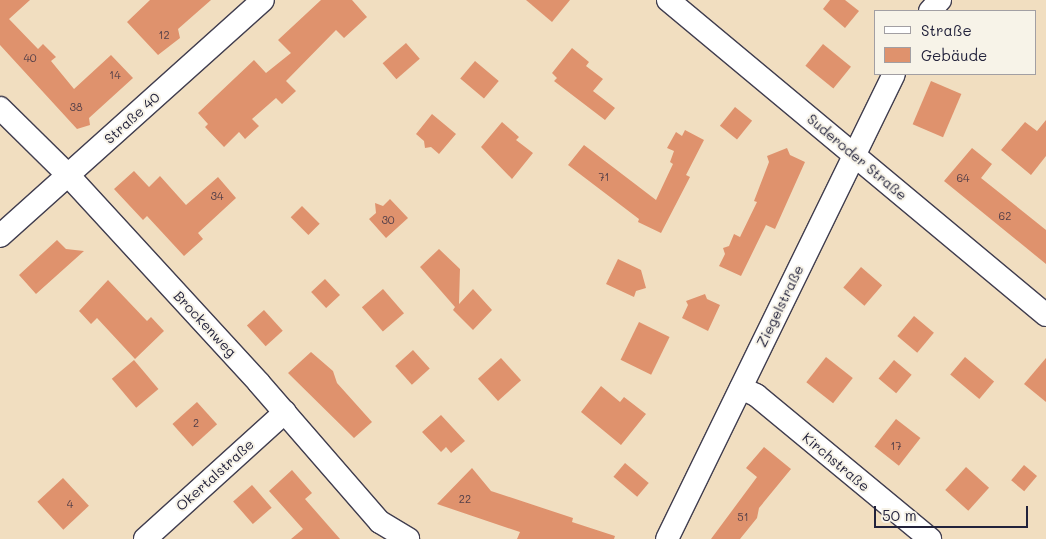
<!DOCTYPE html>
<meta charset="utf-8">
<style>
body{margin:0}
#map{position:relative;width:1046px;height:539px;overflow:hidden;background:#f1dec0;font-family:Mali,sans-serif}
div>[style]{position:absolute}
.building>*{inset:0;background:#df926d;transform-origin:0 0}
.roads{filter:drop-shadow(1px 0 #413e4f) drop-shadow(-1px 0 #413e4f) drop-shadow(0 1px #413e4f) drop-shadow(0 -1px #413e4f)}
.street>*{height:22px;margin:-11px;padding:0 11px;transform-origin:11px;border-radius:11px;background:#fff}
span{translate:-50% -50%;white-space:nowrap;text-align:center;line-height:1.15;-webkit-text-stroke:4px #f7f3e8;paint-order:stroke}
.number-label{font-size:11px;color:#513e48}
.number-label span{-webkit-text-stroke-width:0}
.street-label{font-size:14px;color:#22223b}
.legend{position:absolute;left:874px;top:10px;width:162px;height:65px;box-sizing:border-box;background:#f7f3e8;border:1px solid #a29fa3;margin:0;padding:6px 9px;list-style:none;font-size:15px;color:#22223b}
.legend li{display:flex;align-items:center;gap:10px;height:25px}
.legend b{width:25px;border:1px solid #a29fa3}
.scale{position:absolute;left:874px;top:506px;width:154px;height:22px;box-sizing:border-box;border:2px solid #22223b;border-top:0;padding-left:6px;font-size:15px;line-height:18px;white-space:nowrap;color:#22223b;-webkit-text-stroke:4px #f7f3e8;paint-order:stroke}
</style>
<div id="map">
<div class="building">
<i style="clip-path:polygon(0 0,30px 0,9px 19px,38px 49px,43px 44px,56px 57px,51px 61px,74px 89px,111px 55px,133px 78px,89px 118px,90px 125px,77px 129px,0 45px)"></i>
<i style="clip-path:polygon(150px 0,211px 0,178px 29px,180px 38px,158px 55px,127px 22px)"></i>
<i style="clip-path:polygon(321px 0,352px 0,367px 17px,344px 38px,336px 30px,286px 81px,296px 91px,282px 104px,276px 98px,252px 119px,259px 126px,245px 139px,239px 132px,224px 147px,205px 127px,208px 124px,198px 113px,254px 60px,266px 73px,291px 53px,278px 40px)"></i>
<i style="clip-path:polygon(526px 0,570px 0,552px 22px)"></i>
<i style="clip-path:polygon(830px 0,845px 0,859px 11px,845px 28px,823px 9px)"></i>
<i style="left:406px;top:43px;width:21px;height:31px;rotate:49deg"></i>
<i style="left:823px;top:44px;width:36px;height:28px;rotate:39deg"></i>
<i style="clip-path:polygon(572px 48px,589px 62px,586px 66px,603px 79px,593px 91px,615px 108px,605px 120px,554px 81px,557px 78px,552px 73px)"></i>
<i style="left:475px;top:61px;width:31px;height:23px;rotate:40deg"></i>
<i style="left:931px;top:81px;width:33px;height:47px;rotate:23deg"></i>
<i style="left:735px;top:107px;width:22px;height:24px;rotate:39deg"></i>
<i style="clip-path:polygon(432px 114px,456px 134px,439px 154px,431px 147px,425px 148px,424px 141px,416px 134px)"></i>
<i style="clip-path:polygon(1046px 120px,1046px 156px,1031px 175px,1001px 150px,1025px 122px,1037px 131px)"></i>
<i style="clip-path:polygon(502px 122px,519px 137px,516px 140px,533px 153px,512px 179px,481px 147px)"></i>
<i style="clip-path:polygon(685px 130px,704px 140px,686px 175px,690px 177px,661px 233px,638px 222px,639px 219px,568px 165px,584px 145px,656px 200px,673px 164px,670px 162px,674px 151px,667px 148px,676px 132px,682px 136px)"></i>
<i style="clip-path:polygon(787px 148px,790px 155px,805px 162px,775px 229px,766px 225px,741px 276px,719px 266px,725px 254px,723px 248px,729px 246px,734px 234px,740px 237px,757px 202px,754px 201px,769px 162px,767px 156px)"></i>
<i style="clip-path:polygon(972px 148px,992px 164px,981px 178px,1046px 230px,1046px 264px,944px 181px)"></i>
<i style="clip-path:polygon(134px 171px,149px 187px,160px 176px,186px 205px,218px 177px,236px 198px,198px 233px,203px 239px,184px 256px,147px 216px,143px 220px,114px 189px)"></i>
<i style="clip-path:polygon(390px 199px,408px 218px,386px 238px,369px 219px,376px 213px,375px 203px,383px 206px)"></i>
<i style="left:302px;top:206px;width:25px;height:16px;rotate:45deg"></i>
<i style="clip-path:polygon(57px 240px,66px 249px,84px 251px,36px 294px,19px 275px)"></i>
<i style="clip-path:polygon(439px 249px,460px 269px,459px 304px,473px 289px,492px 310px,473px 330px,453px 310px,455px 307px,420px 267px)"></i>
<i style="clip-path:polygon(618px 259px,641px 270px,646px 288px,636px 291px,634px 297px,606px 284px)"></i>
<i style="left:861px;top:267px;width:28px;height:27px;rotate:41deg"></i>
<i style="left:325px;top:279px;width:22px;height:19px;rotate:47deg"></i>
<i style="clip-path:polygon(108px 280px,147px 321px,151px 317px,164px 331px,135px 359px,97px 318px,91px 324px,79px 311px)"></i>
<i style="left:383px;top:289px;width:32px;height:28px;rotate:49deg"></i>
<i style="clip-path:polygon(705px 294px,707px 299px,720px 305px,708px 331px,682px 318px,688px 305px,686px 301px)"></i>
<i style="left:264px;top:310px;width:28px;height:23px;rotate:48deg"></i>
<i style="left:914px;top:316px;width:26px;height:26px;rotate:40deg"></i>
<i style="left:639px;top:322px;width:34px;height:42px;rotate:26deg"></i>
<i style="left:413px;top:350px;width:25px;height:24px;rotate:48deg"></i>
<i style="clip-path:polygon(311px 352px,333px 371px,337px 383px,372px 422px,354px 438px,288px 373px)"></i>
<i style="left:826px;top:357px;width:34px;height:32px;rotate:38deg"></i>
<i style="left:965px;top:357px;width:38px;height:23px;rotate:40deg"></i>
<i style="left:501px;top:358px;width:30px;height:31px;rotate:48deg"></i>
<i style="clip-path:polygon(1046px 358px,1046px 402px,1024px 384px)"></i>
<i style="left:134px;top:360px;width:38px;height:29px;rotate:50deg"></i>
<i style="left:894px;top:360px;width:23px;height:24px;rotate:40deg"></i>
<i style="clip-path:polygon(601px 386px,620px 402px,624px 397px,646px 414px,621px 445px,581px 412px)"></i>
<i style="left:197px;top:402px;width:30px;height:33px;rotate:48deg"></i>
<i style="clip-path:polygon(441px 415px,465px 441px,451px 453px,446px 447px,441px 452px,422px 432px)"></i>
<i style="left:896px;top:419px;width:31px;height:35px;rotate:38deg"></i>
<i style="clip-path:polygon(764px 447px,791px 469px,759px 508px,757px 518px,740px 539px,711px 539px,757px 477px,746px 468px)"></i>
<i style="left:625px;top:463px;width:31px;height:18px;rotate:40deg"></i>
<i style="left:1024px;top:465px;width:17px;height:20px;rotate:40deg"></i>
<i style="left:966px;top:467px;width:31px;height:31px;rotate:42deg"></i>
<i style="clip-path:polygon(472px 468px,491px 491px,573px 518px,572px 522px,615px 536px,614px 539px,517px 539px,520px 532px,437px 504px)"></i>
<i style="clip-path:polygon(292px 470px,312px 493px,305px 499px,340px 539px,291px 539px,303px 529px,269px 491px)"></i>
<i style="left:63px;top:478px;width:38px;height:35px;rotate:47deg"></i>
<i style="left:252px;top:485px;width:30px;height:25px;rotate:49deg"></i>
</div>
<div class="roads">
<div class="street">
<i style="left:668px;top:0;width:492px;rotate:39.8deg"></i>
<i style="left:930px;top:11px;width:15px;rotate:-48deg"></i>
<i style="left:0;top:108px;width:95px;rotate:44.6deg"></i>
<i style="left:68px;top:175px;width:282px;rotate:47.4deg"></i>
<i style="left:259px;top:383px;width:184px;rotate:49deg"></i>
<i style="left:380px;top:522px;width:33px;rotate:31deg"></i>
<i style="left:0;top:236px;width:353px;rotate:-41.9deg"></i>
<i style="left:741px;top:388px;width:17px;rotate:25deg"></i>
<i style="left:756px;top:395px;width:226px;rotate:39.6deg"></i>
<i style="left:145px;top:539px;width:189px;rotate:-42.2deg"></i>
<i style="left:667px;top:539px;width:517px;rotate:-63.98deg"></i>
</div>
</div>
<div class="number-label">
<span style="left:164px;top:35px">12</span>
<span style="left:30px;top:58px">40</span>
<span style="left:115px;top:75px">14</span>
<span style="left:76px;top:107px">38</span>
<span style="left:604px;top:177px">71</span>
<span style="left:963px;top:178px">64</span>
<span style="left:217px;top:196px">34</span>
<span style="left:1005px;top:216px">62</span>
<span style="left:388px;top:220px">30</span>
<span style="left:196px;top:423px">2</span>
<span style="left:896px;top:446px">17</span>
<span style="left:465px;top:499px">22</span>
<span style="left:70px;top:504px">4</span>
<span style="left:743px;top:517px">51</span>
</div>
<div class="street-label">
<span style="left:132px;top:118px;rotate:-42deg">Straße 40</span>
<span style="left:857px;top:157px;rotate:40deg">Suderoder Straße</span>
<span style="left:780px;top:306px;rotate:-64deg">Ziegelstraße</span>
<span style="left:205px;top:324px;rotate:47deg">Brockenweg</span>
<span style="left:836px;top:462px;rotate:40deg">Kirchstraße</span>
<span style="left:215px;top:475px;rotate:-42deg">Okertalstraße</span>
</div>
<ul class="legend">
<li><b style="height:6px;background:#fff"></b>Straße</li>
<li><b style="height:14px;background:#df926d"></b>Gebäude</li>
</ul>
<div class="scale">50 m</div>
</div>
